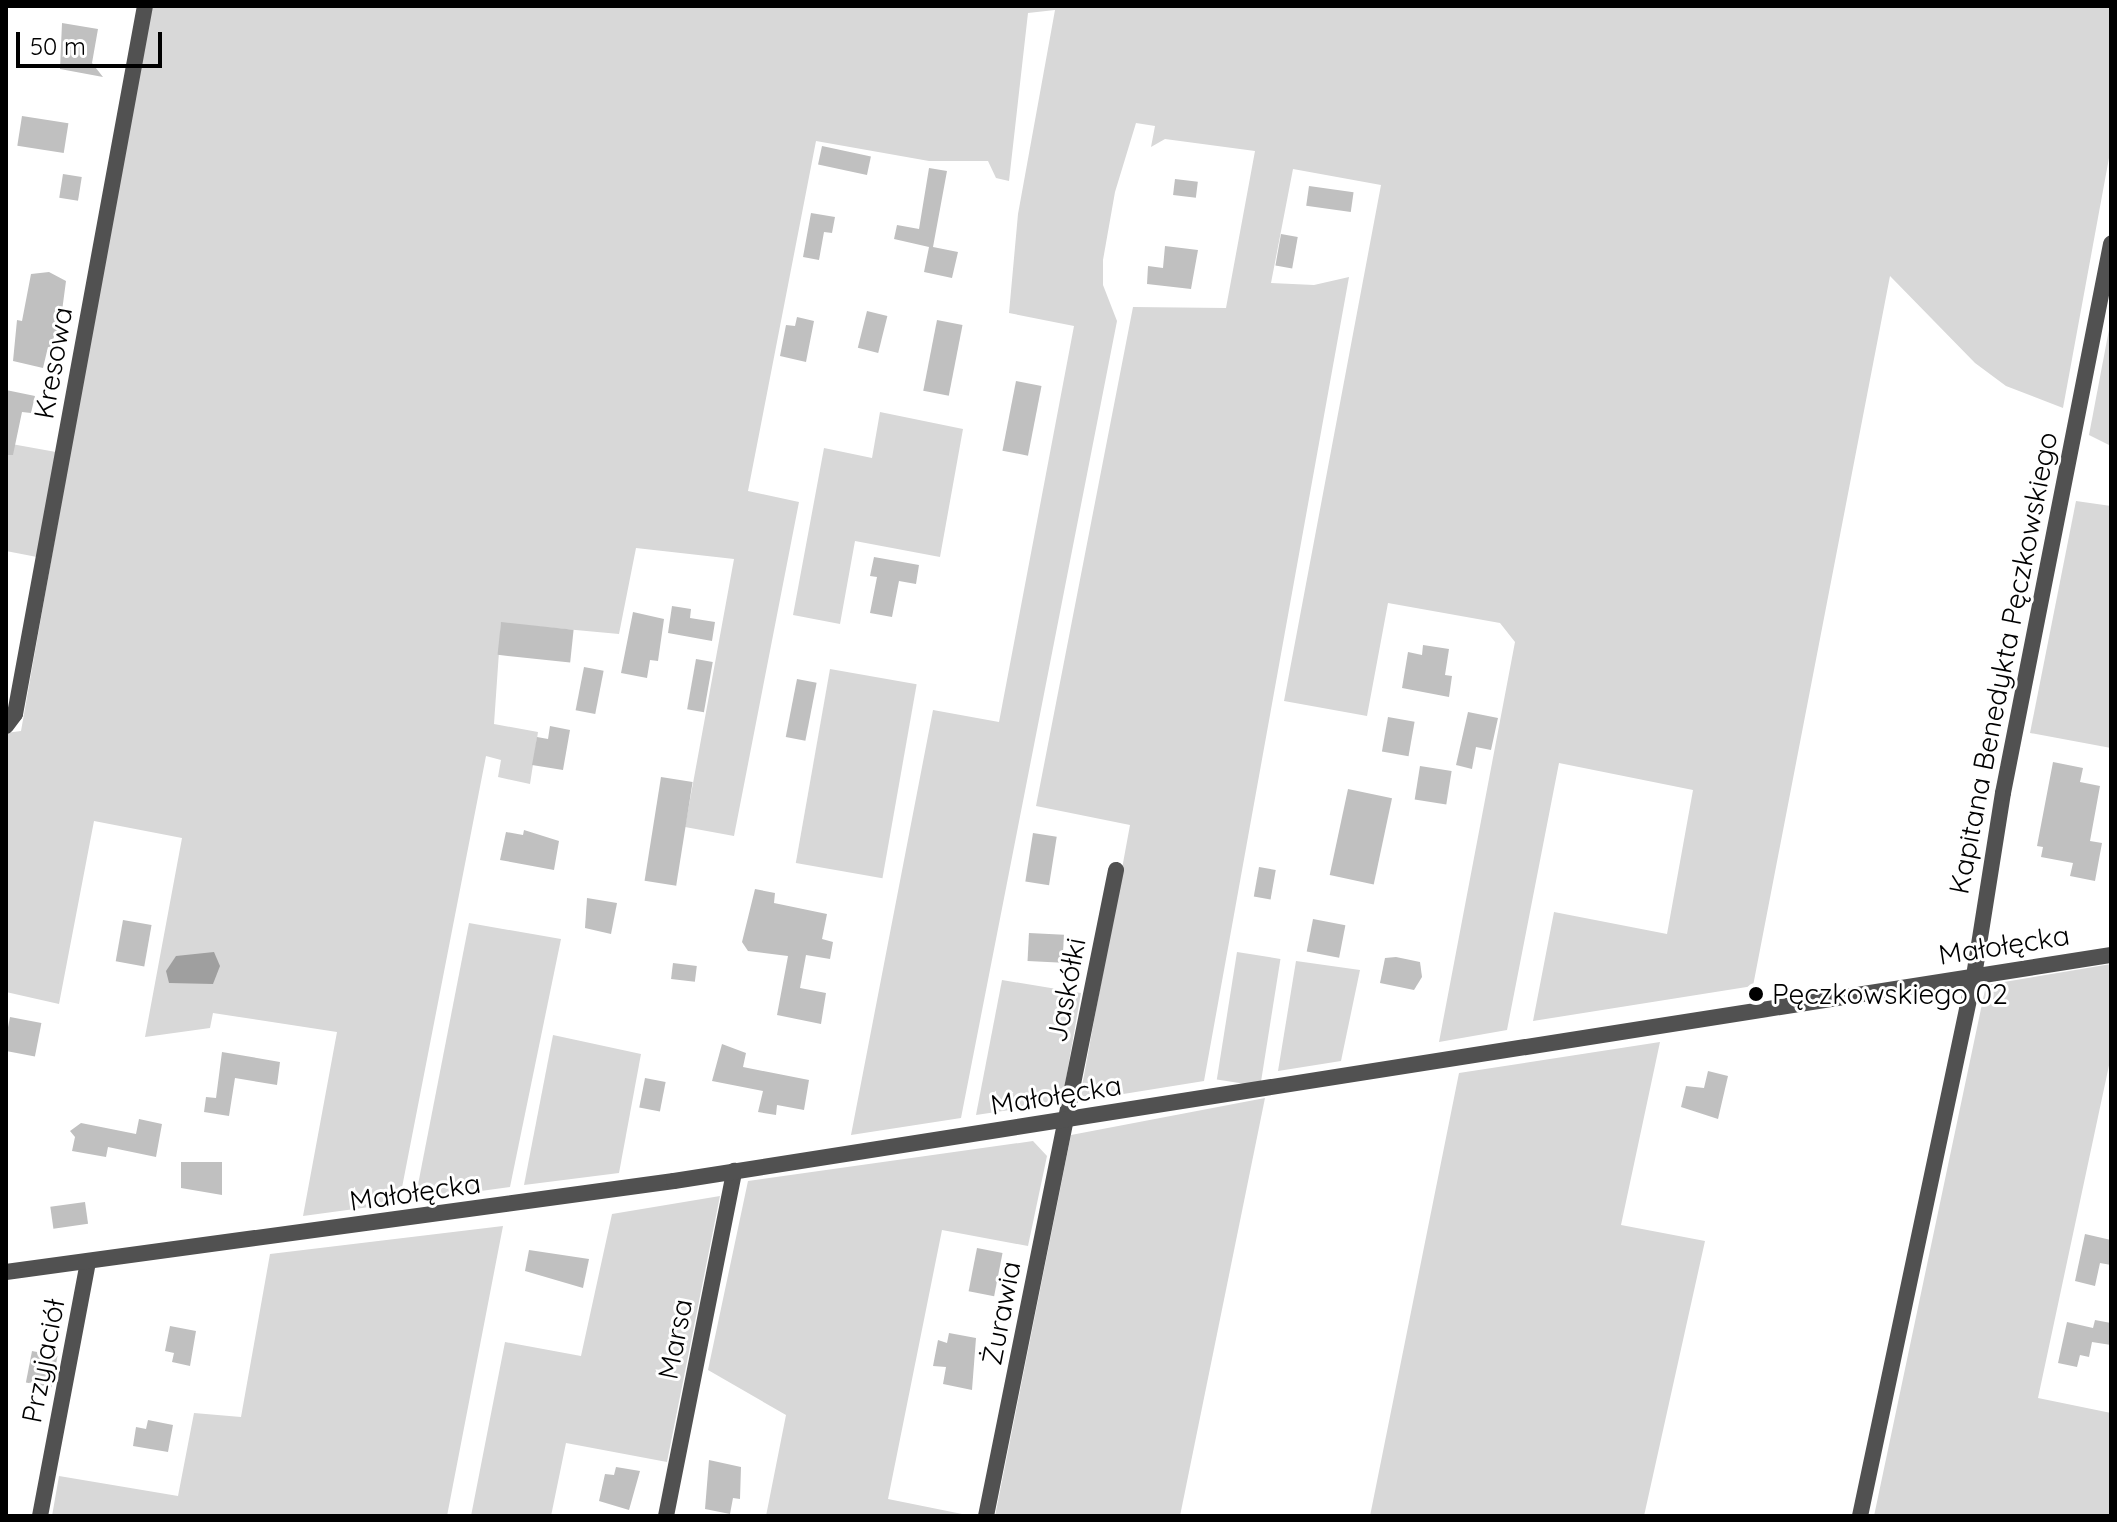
<!DOCTYPE html>
<meta charset="utf-8">
<style>
body{margin:0}
#map{position:relative;width:2117px;height:1522px;overflow:hidden;background:#fff;font-family:Quicksand,sans-serif}
div>[style]{position:absolute}
.green>*{inset:0;background:#d8d8d8;transform-origin:0 0}
.water>*{inset:0;background:#9f9f9f}
.building>*{inset:0;background:#c0c0c0;transform-origin:0 0}
.minor>*{height:16px;margin:-8px;padding:0 8px;transform-origin:8px;border-radius:8px;background:#515151}
.tertiary>*{height:16px;margin:-8px;padding:0 8px;transform-origin:8px;border-radius:8px;background:#515151}
.dots>*{width:22px;height:22px;translate:-50% -50%;box-sizing:border-box;border:4px solid #fff;border-radius:50%}
span{translate:-50% -50%;white-space:nowrap;text-align:center;line-height:1.15;-webkit-text-stroke:6px #fff;paint-order:stroke}
.street-label{font-size:28px;color:#000}
.poi-label{font-size:28px;color:#000}
.left{translate:0 -50%;text-align:left}
.frame{position:absolute;inset:0;border:8px solid #000;pointer-events:none}
.scale{position:absolute;left:16px;top:32px;width:146px;height:36px;box-sizing:border-box;border:4px solid #000;border-top:0;padding-left:10px;font-size:24px;line-height:28px;white-space:nowrap;color:#000;-webkit-text-stroke:6px #fff;paint-order:stroke}
</style>
<div id="map">
<div class="green">
<i style="clip-path:polygon(149px 6px,2111px 6px,2111px 147px,2063px 408px,2006px 386px,1975px 363px,1890px 276px,1753px 986px,1533px 1021px,1554px 912px,1667px 934px,1693px 790px,1559px 763px,1507px 1030px,1439px 1042px,1515px 642px,1500px 623px,1388px 603px,1367px 716px,1284px 701px,1381px 185px,1293px 169px,1271px 283px,1314px 285px,1349px 277px,1204px 1081px,1086px 1100px,1080px 1097px,1130px 825px,1036px 806px,1133px 307px,1226px 308px,1255px 151px,1165px 139px,1151px 147px,1155px 126px,1136px 123px,1115px 192px,1103px 260px,1103px 285px,1117px 321px,961px 1118px,851px 1135px,933px 710px,999px 722px,1074px 326px,1009px 313px,1018px 214px,1055px 10px,1028px 13px,1009px 181px,996px 178px,988px 161px,929px 161px,816px 141px,748px 491px,799px 502px,734px 836px,685px 827px,734px 559px,636px 548px,619px 634px,501px 623px,494px 724px,538px 732px,530px 784px,498px 777px,501px 760px,486px 756px,399px 1203px,303px 1216px,337px 1032px,213px 1013px,210px 1028px,145px 1037px,182px 838px,94px 821px,59px 1004px,6px 992px,6px 733px,21px 731px)"></i>
<i style="clip-path:polygon(2111px 319px,2111px 446px,2089px 435px)"></i>
<i style="clip-path:polygon(880px 412px,963px 429px,940px 557px,855px 541px,840px 624px,793px 615px,824px 448px,872px 458px)"></i>
<i style="clip-path:polygon(6px 443px,56px 452px,37px 557px,6px 551px)"></i>
<i style="clip-path:polygon(2076px 501px,2111px 506px,2111px 748px,2030px 733px)"></i>
<i style="left:830px;top:669px;width:88px;height:197px;rotate:10deg"></i>
<i style="clip-path:polygon(469px 923px,561px 939px,510px 1187px,415px 1200px)"></i>
<i style="left:1237px;top:952px;width:44px;height:129px;rotate:9deg"></i>
<i style="clip-path:polygon(1296px 961px,1360px 970px,1341px 1061px,1278px 1071px)"></i>
<i style="clip-path:polygon(2111px 964px,2111px 1056px,2038px 1398px,2111px 1413px,2111px 1516px,1874px 1516px,1986px 985px)"></i>
<i style="clip-path:polygon(1002px 980px,1081px 993px,1062px 1102px,976px 1115px)"></i>
<i style="clip-path:polygon(553px 1035px,641px 1054px,619px 1173px,524px 1185px)"></i>
<i style="clip-path:polygon(1660px 1042px,1621px 1225px,1705px 1241px,1644px 1516px,1370px 1516px,1459px 1073px)"></i>
<i style="clip-path:polygon(1265px 1098px,1180px 1516px,995px 1516px,1071px 1135px)"></i>
<i style="clip-path:polygon(1033px 1141px,1047px 1156px,1028px 1246px,942px 1230px,888px 1499px,972px 1516px,766px 1516px,786px 1415px,708px 1370px,748px 1181px)"></i>
<i style="clip-path:polygon(720px 1196px,667px 1462px,566px 1443px,551px 1516px,471px 1516px,505px 1342px,581px 1356px,612px 1214px)"></i>
<i style="clip-path:polygon(503px 1226px,447px 1516px,52px 1516px,59px 1476px,178px 1496px,194px 1413px,241px 1417px,270px 1254px)"></i>
</div>
<div class="water">
<i style="clip-path:polygon(214px 952px,220px 966px,213px 984px,169px 983px,166px 971px,176px 956px)"></i>
</div>
<div class="building">
<i style="clip-path:polygon(62px 23px,98px 29px,92px 63px,103px 77px,60px 69px)"></i>
<i style="left:22px;top:116px;width:47px;height:30px;rotate:9deg"></i>
<i style="left:822px;top:146px;width:50px;height:19px;rotate:12deg"></i>
<i style="clip-path:polygon(929px 168px,947px 171px,933px 247px,958px 252px,952px 278px,924px 272px,929px 247px,894px 239px,897px 225px,919px 229px)"></i>
<i style="left:63px;top:174px;width:19px;height:24px;rotate:9deg"></i>
<i style="left:1175px;top:179px;width:23px;height:16px;rotate:7deg"></i>
<i style="left:1309px;top:186px;width:45px;height:20px;rotate:8deg"></i>
<i style="clip-path:polygon(811px 213px,835px 217px,832px 233px,824px 232px,819px 260px,803px 257px)"></i>
<i style="left:1281px;top:234px;width:17px;height:32px;rotate:10deg"></i>
<i style="clip-path:polygon(1165px 246px,1198px 250px,1191px 289px,1147px 284px,1148px 266px,1163px 268px)"></i>
<i style="clip-path:polygon(49px 272px,66px 281px,57px 349px,48px 347px,43px 368px,13px 361px,17px 320px,22px 321px,31px 274px)"></i>
<i style="left:867px;top:311px;width:21px;height:38px;rotate:14deg"></i>
<i style="clip-path:polygon(797px 317px,814px 321px,806px 362px,780px 356px,786px 325px,795px 326px)"></i>
<i style="left:937px;top:320px;width:26px;height:72px;rotate:11deg"></i>
<i style="left:1016px;top:381px;width:26px;height:71px;rotate:11deg"></i>
<i style="clip-path:polygon(6px 390px,35px 396px,31px 413px,22px 412px,13px 455px,6px 455px)"></i>
<i style="clip-path:polygon(874px 557px,919px 565px,916px 584px,899px 581px,892px 617px,870px 613px,877px 577px,870px 576px)"></i>
<i style="clip-path:polygon(672px 606px,691px 609px,690px 618px,715px 622px,712px 641px,668px 633px)"></i>
<i style="clip-path:polygon(633px 612px,664px 619px,658px 661px,650px 660px,647px 678px,621px 673px)"></i>
<i style="left:501px;top:622px;width:73px;height:33px;rotate:6deg"></i>
<i style="clip-path:polygon(1423px 645px,1449px 649px,1445px 675px,1452px 676px,1449px 697px,1402px 688px,1408px 652px,1422px 655px)"></i>
<i style="left:696px;top:659px;width:17px;height:51px;rotate:10deg"></i>
<i style="left:584px;top:667px;width:20px;height:44px;rotate:11deg"></i>
<i style="left:797px;top:679px;width:20px;height:59px;rotate:11deg"></i>
<i style="clip-path:polygon(1468px 712px,1498px 718px,1491px 750px,1476px 747px,1472px 769px,1456px 765px)"></i>
<i style="left:1388px;top:717px;width:27px;height:35px;rotate:10deg"></i>
<i style="clip-path:polygon(550px 726px,570px 730px,563px 770px,532px 765px,537px 737px,548px 739px)"></i>
<i style="clip-path:polygon(2053px 762px,2083px 768px,2080px 782px,2100px 786px,2090px 841px,2102px 843px,2095px 881px,2070px 876px,2073px 863px,2041px 857px,2043px 847px,2037px 846px)"></i>
<i style="left:1420px;top:766px;width:32px;height:34px;rotate:9deg"></i>
<i style="left:661px;top:777px;width:32px;height:105px;rotate:9deg"></i>
<i style="left:1348px;top:789px;width:45px;height:88px;rotate:12deg"></i>
<i style="clip-path:polygon(524px 830px,559px 841px,554px 870px,500px 860px,506px 832px,523px 835px)"></i>
<i style="left:1033px;top:833px;width:24px;height:49px;rotate:9deg"></i>
<i style="left:1259px;top:867px;width:17px;height:30px;rotate:10deg"></i>
<i style="clip-path:polygon(755px 889px,775px 893px,774px 903px,827px 914px,822px 939px,833px 942px,830px 959px,806px 955px,800px 988px,826px 993px,821px 1024px,777px 1015px,788px 956px,748px 951px,742px 942px)"></i>
<i style="clip-path:polygon(587px 898px,617px 903px,611px 934px,585px 928px)"></i>
<i style="left:1313px;top:919px;width:33px;height:33px;rotate:11deg"></i>
<i style="left:123px;top:920px;width:29px;height:42px;rotate:10deg"></i>
<i style="left:1029px;top:933px;width:35px;height:28px;rotate:3deg"></i>
<i style="clip-path:polygon(1396px 957px,1420px 962px,1422px 977px,1414px 990px,1380px 983px,1385px 958px)"></i>
<i style="left:673px;top:963px;width:24px;height:16px;rotate:7deg"></i>
<i style="left:10px;top:1017px;width:32px;height:34px;rotate:11deg"></i>
<i style="clip-path:polygon(722px 1044px,746px 1053px,743px 1067px,809px 1080px,804px 1110px,777px 1105px,776px 1115px,758px 1112px,763px 1091px,712px 1081px)"></i>
<i style="clip-path:polygon(222px 1052px,280px 1062px,277px 1085px,235px 1078px,229px 1116px,204px 1112px,206px 1097px,216px 1098px)"></i>
<i style="clip-path:polygon(1708px 1071px,1728px 1076px,1718px 1119px,1681px 1107px,1686px 1086px,1704px 1088px)"></i>
<i style="left:645px;top:1078px;width:21px;height:30px;rotate:11deg"></i>
<i style="clip-path:polygon(139px 1119px,162px 1124px,156px 1157px,108px 1147px,106px 1157px,72px 1151px,75px 1137px,70px 1131px,81px 1123px,136px 1134px)"></i>
<i style="clip-path:polygon(181px 1162px,222px 1162px,222px 1195px,181px 1188px)"></i>
<i style="left:85px;top:1202px;width:22px;height:35px;rotate:82deg"></i>
<i style="clip-path:polygon(2085px 1234px,2111px 1240px,2111px 1265px,2100px 1263px,2095px 1286px,2075px 1281px)"></i>
<i style="left:977px;top:1248px;width:26px;height:44px;rotate:11deg"></i>
<i style="clip-path:polygon(529px 1250px,589px 1259px,583px 1288px,525px 1271px)"></i>
<i style="clip-path:polygon(2095px 1320px,2111px 1323px,2111px 1345px,2092px 1342px,2089px 1357px,2080px 1355px,2077px 1367px,2058px 1363px,2067px 1322px,2093px 1328px)"></i>
<i style="clip-path:polygon(170px 1326px,196px 1331px,190px 1366px,172px 1362px,174px 1353px,165px 1351px)"></i>
<i style="clip-path:polygon(949px 1333px,976px 1338px,972px 1390px,943px 1384px,946px 1367px,933px 1366px,938px 1340px,947px 1343px)"></i>
<i style="left:32px;top:1351px;width:26px;height:32px;rotate:11deg"></i>
<i style="clip-path:polygon(148px 1420px,173px 1425px,168px 1452px,133px 1446px,136px 1427px,146px 1429px)"></i>
<i style="clip-path:polygon(709px 1460px,741px 1467px,740px 1499px,733px 1498px,730px 1514px,705px 1509px)"></i>
<i style="clip-path:polygon(616px 1467px,640px 1471px,629px 1510px,599px 1501px,605px 1474px,614px 1475px)"></i>
</div>
<div class="minor">
<i style="left:6px;top:726px;width:15px;rotate:-53deg"></i>
<i style="left:15px;top:714px;width:720px;rotate:-79.6deg"></i>
<i style="left:40px;top:1516px;width:258px;rotate:-79.3deg"></i>
<i style="left:666px;top:1516px;width:352px;rotate:-78.8deg"></i>
<i style="left:986px;top:1516px;width:659px;rotate:-78.62deg"></i>
<i style="left:1860px;top:1516px;width:552px;rotate:-78.08deg"></i>
<i style="left:1974px;top:976px;width:185px;rotate:-81deg"></i>
<i style="left:2003px;top:793px;width:560px;rotate:-78.87deg"></i>
</div>
<div class="tertiary">
<i style="left:6px;top:1272px;width:674px;rotate:-7.76deg"></i>
<i style="left:674px;top:1181px;width:1455px;rotate:-8.94deg"></i>
</div>
<div class="dots">
<i style="left:1756px;top:994px;background:#000"></i>
</div>
<div class="street-label">
<span style="left:53px;top:363px;rotate:-80deg">Kresowa</span>
<span style="left:2003px;top:663px;rotate:-79deg">Kapitana Benedykta Pęczkowskiego</span>
<span style="left:2004px;top:945px;rotate:-9deg">Małołęcka</span>
<span style="left:1066px;top:990px;rotate:-79deg">Jaskółki</span>
<span style="left:1056px;top:1095px;rotate:-9deg">Małołęcka</span>
<span style="left:415px;top:1192px;rotate:-8deg">Małołęcka</span>
<span style="left:1001px;top:1313px;rotate:-79deg">Żurawia</span>
<span style="left:675px;top:1339px;rotate:-79deg">Marsa</span>
<span style="left:43px;top:1361px;rotate:-79deg">Przyjaciół</span>
</div>
<div class="poi-label">
<span class="left" style="left:1772px;top:994px">Pęczkowskiego 02</span>
</div>
<div class="frame"></div>
<div class="scale">50 m</div>
</div>
